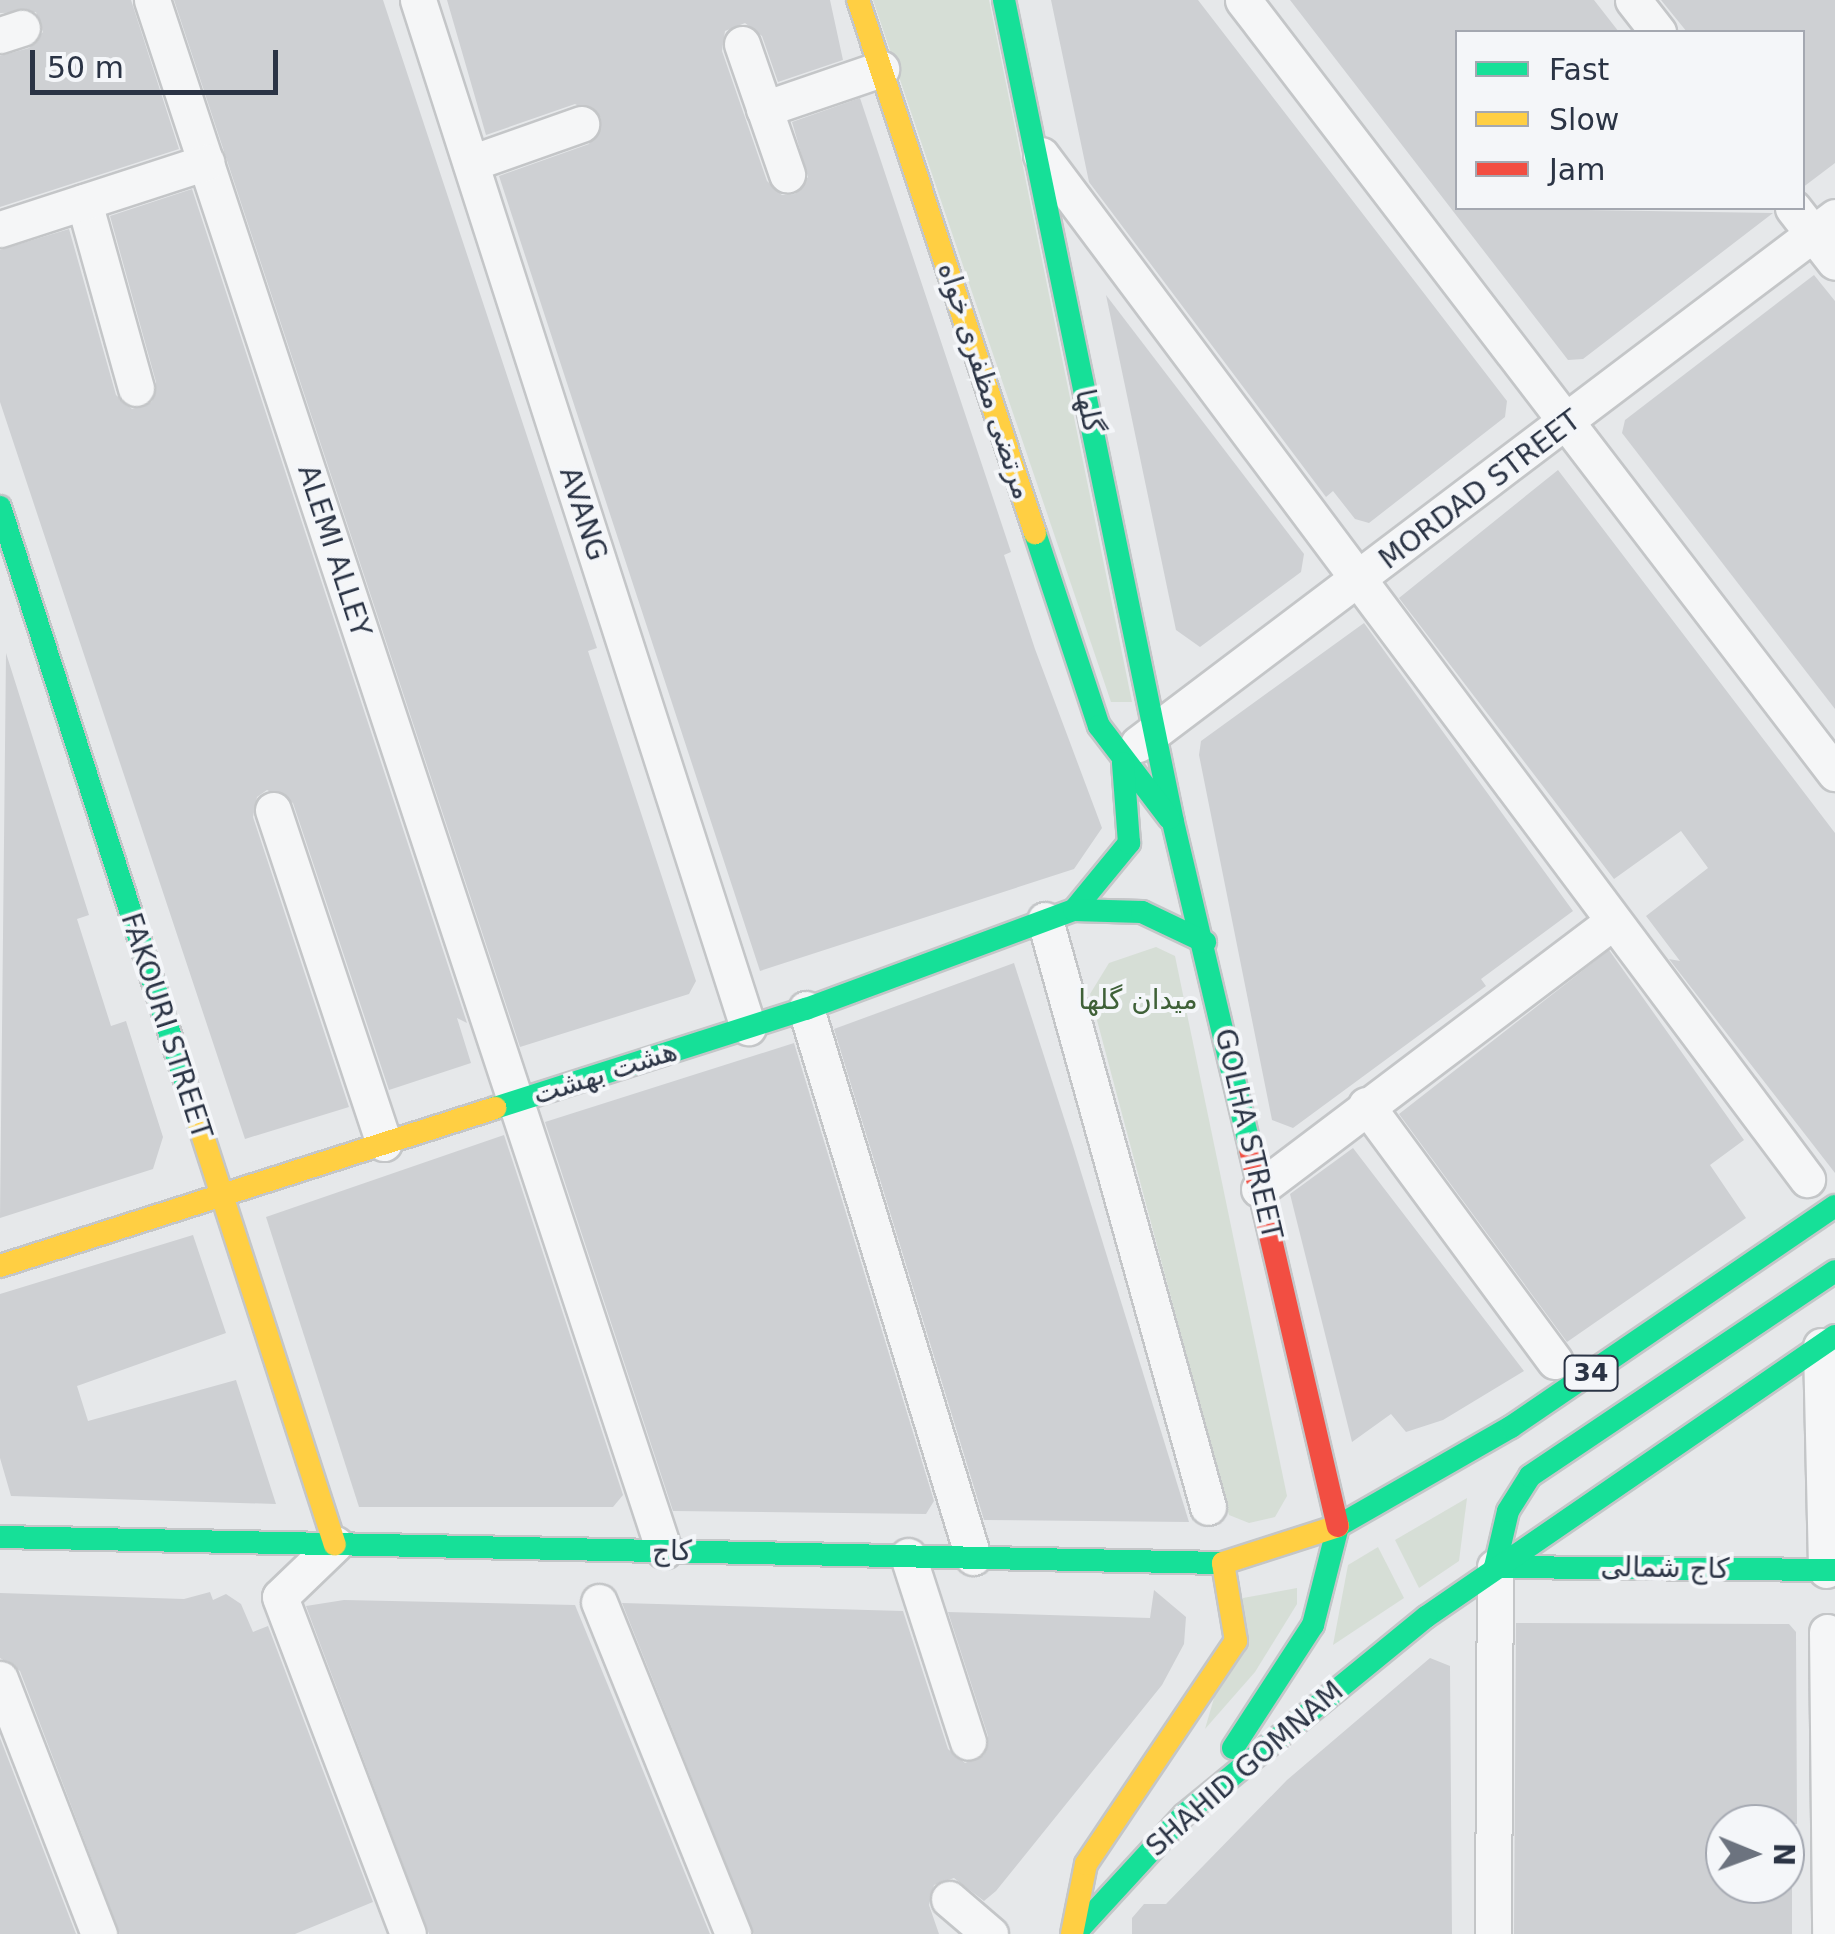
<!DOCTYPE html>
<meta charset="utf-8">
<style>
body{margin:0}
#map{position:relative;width:1835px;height:1934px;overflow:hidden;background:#e6e8ea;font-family:"DejaVu Sans",Vazirmatn,sans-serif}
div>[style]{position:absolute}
.green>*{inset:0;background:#d6ded6}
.building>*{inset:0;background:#ced0d3}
.roads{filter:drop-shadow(2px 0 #c4c6c8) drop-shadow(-2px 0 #c4c6c8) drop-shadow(0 2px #c4c6c8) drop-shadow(0 -2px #c4c6c8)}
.street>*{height:35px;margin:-17.5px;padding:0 17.5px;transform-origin:17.5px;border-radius:17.5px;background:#f5f6f7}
.fast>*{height:22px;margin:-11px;padding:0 11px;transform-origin:11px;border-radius:11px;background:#16e098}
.slow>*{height:22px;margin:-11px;padding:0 11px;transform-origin:11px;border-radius:11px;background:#ffcf43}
.jam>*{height:22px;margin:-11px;padding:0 11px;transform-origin:11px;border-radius:11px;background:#f24e42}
span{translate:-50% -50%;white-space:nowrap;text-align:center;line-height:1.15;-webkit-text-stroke:8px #f4f6f9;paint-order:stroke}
.shield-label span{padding:2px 8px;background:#f4f6f9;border:2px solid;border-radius:8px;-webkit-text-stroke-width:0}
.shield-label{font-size:25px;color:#2b3445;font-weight:700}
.street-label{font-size:28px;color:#2b3445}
.park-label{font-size:28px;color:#3f6138}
.legend{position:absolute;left:1455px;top:30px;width:350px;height:180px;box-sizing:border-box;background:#f4f6f9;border:2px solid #a4a8b1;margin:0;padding:12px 18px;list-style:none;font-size:30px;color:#2b3445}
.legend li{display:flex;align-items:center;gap:20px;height:50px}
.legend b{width:50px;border:2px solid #a4a8b1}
.north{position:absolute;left:1705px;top:1804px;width:100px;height:100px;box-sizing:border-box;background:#f4f6f9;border:2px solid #a4a8b1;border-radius:50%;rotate:91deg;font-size:28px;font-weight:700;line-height:40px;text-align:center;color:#2b3445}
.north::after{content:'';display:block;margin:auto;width:35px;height:45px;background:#6c737f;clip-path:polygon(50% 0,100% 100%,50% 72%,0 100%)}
.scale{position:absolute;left:30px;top:50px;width:248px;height:45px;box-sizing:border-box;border:5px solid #2b3445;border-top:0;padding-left:12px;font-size:30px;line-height:35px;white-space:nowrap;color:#2b3445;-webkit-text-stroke:8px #f4f6f9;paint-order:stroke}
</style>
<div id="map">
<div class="green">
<i style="clip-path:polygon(873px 0,989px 0,1132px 702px,1111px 702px)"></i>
<i style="clip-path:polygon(1156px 947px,1175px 956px,1287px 1496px,1275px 1517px,1249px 1523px,1229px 1515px,1090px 994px,1109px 963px)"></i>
<i style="clip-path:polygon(1467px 1498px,1459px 1561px,1419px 1588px,1395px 1540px)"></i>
<i style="clip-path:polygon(1378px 1547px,1404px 1598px,1333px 1645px,1348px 1565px)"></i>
<i style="clip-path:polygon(1297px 1588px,1297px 1604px,1255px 1672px,1205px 1729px,1243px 1598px)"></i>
</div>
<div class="building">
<i style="clip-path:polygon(0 0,131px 0,179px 149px,0 207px,0 56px,29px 48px,43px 32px,36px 12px,0 13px)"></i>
<i style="clip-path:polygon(174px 0,383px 0,597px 648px,588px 651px,696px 981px,689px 994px,520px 1047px)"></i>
<i style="clip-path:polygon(447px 0,830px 0,843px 60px,778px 82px,762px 36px,745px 23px,725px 31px,722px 51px,767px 181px,782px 195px,795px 194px,808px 177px,792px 122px,860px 98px,1011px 552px,1004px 555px,1035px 649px,1102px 828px,1074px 869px,760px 971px,499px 176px,589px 144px,601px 118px,575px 104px,486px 135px)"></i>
<i style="clip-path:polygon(1051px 0,1198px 0,1507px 401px,1505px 417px,1369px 523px,1355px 519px,1333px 491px,1326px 497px,1089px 182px)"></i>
<i style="clip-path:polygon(1290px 0,1594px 0,1619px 32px,1458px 32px,1458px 208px,1773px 213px,1583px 359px,1568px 360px)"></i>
<i style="clip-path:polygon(1661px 0,1835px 0,1835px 163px,1802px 188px,1802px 32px,1687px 32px)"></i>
<i style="clip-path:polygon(192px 189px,467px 1023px,457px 1018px,471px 1063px,389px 1090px,293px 803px,267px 790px,257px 797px,253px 817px,349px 1107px,245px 1139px,0 402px,0 250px,69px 229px,116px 395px,132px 409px,152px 402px,156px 382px,110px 216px)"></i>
<i style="clip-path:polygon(1814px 275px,1835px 301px,1835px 709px,1622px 433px,1625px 420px)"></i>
<i style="clip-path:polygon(1106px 295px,1304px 554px,1301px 572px,1200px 647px,1176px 630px)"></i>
<i style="clip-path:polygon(1558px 470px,1835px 833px,1835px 1173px,1669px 959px,1680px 961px,1646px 916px,1708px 868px,1681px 831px,1614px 879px,1399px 598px)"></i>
<i style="clip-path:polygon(1364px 623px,1573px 911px,1481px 979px,1486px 986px,1293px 1128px,1272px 1120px,1199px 755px,1201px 741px)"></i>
<i style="clip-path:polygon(6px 653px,89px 915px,77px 919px,111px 1026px,126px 1021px,163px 1137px,153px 1169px,0 1218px)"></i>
<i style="clip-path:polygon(1609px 950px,1744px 1140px,1710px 1165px,1746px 1218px,1567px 1342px,1399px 1114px)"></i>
<i style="clip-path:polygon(1014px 963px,1073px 1146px,1189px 1522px,984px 1520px,834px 1029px)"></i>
<i style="clip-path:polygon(794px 1043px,934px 1501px,926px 1514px,673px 1511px,545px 1122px)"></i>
<i style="clip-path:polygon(504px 1135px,623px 1495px,613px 1507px,359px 1507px,266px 1217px)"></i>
<i style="clip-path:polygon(1353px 1148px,1524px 1371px,1443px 1420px,1406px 1432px,1391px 1414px,1352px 1442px,1290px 1194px)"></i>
<i style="clip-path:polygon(193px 1235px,226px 1333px,77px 1386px,88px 1421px,236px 1380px,276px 1504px,11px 1496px,0 1458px,0 1294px)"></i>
<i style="clip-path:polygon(1154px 1590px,1186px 1617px,1184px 1644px,1162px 1685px,996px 1891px,984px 1901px,954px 1878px,934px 1885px,929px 1905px,939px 1934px,754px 1934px,622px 1603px,903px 1611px,948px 1749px,965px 1763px,984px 1755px,988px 1736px,948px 1612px,1150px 1618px)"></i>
<i style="clip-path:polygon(210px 1592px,213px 1600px,226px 1594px,241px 1604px,253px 1632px,268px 1626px,373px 1902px,295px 1934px,120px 1934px,20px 1671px,0 1658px,0 1593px,184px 1599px)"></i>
<i style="clip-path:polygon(344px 1600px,575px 1605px,710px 1934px,429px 1934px,306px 1606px)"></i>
<i style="clip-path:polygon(1516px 1623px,1789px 1624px,1796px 1632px,1797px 1824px,1725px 1824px,1725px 1884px,1792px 1884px,1792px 1934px,1514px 1934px)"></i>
<i style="clip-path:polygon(1430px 1658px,1450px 1666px,1452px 1934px,1132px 1934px,1132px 1918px,1144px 1904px,1166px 1904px,1287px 1780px)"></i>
<i style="clip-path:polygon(0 1738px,76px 1934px,0 1934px)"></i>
</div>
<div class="roads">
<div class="street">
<i style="left:152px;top:0;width:1633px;rotate:71.73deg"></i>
<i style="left:418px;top:0;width:1079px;rotate:72.19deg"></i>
<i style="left:1243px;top:0;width:974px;rotate:52.55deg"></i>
<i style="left:1633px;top:0;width:41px;rotate:52deg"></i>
<i style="left:0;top:35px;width:23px;rotate:-18deg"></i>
<i style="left:742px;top:44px;width:138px;rotate:70.9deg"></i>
<i style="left:764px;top:109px;width:124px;rotate:-18.9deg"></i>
<i style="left:1041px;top:155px;width:1279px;rotate:53.2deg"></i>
<i style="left:471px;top:163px;width:117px;rotate:-19.5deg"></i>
<i style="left:84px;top:202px;width:193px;rotate:74.4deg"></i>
<i style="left:1793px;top:208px;width:68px;rotate:52.1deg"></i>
<i style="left:0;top:229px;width:217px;rotate:-18deg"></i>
<i style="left:1138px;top:744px;width:874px;rotate:-37.09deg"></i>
<i style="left:273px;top:810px;width:351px;rotate:71.6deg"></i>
<i style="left:1045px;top:920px;width:609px;rotate:74.48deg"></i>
<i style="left:806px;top:1009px;width:573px;rotate:73.05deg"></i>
<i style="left:1366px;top:1105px;width:318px;rotate:53.6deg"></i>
<i style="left:1259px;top:1189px;width:444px;rotate:-37.1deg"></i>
<i style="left:1821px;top:1346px;width:224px;rotate:88.7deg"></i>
<i style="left:335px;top:1544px;width:76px;rotate:136.1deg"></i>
<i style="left:280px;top:1597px;width:360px;rotate:69.2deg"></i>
<i style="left:908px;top:1556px;width:195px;rotate:72.1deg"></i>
<i style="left:599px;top:1602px;width:358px;rotate:68deg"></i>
<i style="left:1827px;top:1632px;width:302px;rotate:89.4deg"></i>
<i style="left:0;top:1679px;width:274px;rotate:68.8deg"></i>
<i style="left:949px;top:1899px;width:54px;rotate:40.5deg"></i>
<i style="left:1493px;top:1934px;width:367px;rotate:-89.7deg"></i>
</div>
<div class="fast">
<i style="left:1004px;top:0;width:839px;rotate:78.38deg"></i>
<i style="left:1173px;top:822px;width:336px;rotate:76.7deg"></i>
<i style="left:0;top:507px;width:645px;rotate:72.13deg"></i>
<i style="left:1035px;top:533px;width:203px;rotate:71.7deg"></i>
<i style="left:1099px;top:726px;width:116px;rotate:52.7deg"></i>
<i style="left:1074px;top:910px;width:87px;rotate:-50.6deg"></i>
<i style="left:1129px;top:843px;width:80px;rotate:-94.3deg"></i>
<i style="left:495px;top:1108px;width:326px;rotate:-17.7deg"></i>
<i style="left:806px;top:1009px;width:286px;rotate:-20.3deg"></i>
<i style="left:1074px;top:910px;width:68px;rotate:1.7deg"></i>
<i style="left:1142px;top:912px;width:70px;rotate:25.5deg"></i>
<i style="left:1338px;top:1526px;width:199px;rotate:-29.8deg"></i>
<i style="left:1511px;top:1427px;width:392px;rotate:-34.3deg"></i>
<i style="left:0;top:1537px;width:1223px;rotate:1.22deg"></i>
<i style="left:1495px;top:1567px;width:340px;rotate:0.5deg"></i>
<i style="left:1495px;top:1567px;width:57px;rotate:-76.9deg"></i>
<i style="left:1508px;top:1511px;width:41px;rotate:-57.8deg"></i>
<i style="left:1530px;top:1476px;width:367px;rotate:-33.9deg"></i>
<i style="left:1426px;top:1617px;width:496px;rotate:-34.5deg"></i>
<i style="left:1233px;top:1748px;width:147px;rotate:-57deg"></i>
<i style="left:1313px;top:1625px;width:102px;rotate:-75.8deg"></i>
<i style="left:1080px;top:1928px;width:154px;rotate:-47.4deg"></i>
<i style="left:1184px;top:1815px;width:313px;rotate:-39.3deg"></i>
</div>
<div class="slow">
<i style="left:858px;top:0;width:562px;rotate:71.63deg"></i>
<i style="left:198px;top:1121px;width:445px;rotate:72.1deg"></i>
<i style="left:0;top:1266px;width:520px;rotate:-17.7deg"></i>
<i style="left:1072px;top:1934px;width:71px;rotate:-78.7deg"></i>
<i style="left:1086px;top:1864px;width:269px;rotate:-56.1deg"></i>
<i style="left:1236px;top:1641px;width:79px;rotate:-99.5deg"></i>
<i style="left:1223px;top:1563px;width:121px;rotate:-17.8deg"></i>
</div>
<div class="jam">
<i style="left:1250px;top:1149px;width:387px;rotate:76.9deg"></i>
</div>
</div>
<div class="shield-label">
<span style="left:1591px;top:1373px">34</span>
</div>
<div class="street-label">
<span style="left:985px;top:381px;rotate:72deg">مرتضی مظفری خواه</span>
<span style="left:1089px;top:411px;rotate:78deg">گلها</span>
<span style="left:1480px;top:490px;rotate:-37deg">MORDAD STREET</span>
<span style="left:583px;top:514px;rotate:72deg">AVANG</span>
<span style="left:334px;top:551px;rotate:72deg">ALEMI ALLEY</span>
<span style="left:166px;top:1026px;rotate:72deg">FAKOURI STREET</span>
<span style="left:605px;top:1073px;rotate:-18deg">هشت بهشت</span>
<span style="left:1248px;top:1134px;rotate:77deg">GOLHA STREET</span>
<span style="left:672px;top:1551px;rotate:1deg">کاج</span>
<span style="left:1665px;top:1568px;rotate:1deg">کاج شمالی</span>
<span style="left:1245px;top:1769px;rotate:-41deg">SHAHID GOMNAM</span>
</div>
<div class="park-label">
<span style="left:1138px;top:1000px">میدان گلها</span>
</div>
<ul class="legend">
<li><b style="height:12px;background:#16e098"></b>Fast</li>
<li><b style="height:12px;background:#ffcf43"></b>Slow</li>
<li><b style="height:12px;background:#f24e42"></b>Jam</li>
</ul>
<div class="north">N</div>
<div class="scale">50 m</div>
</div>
